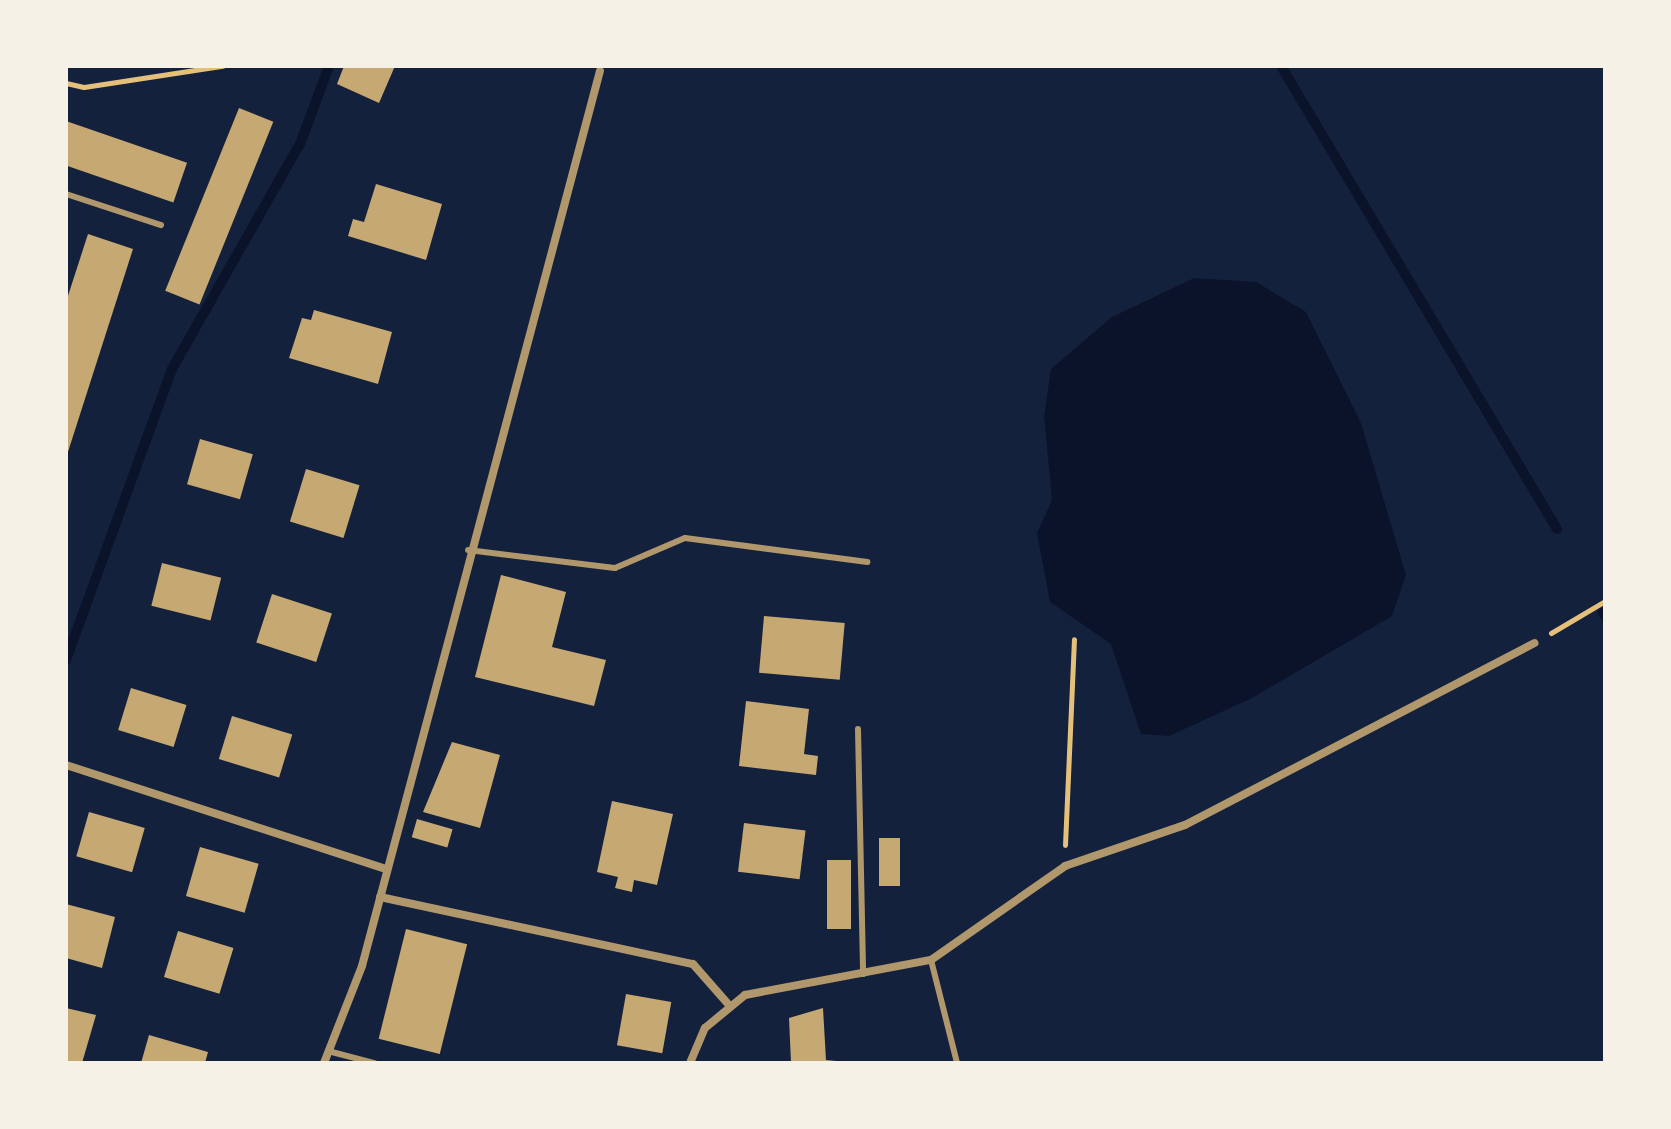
<!DOCTYPE html>
<style>
body{margin:0}
#map{position:relative;width:1671px;height:1129px;overflow:hidden;background:#14213d;font-family:"PT Sans",sans-serif}
div>[style]{position:absolute}
.water>*{inset:0;background:#0b132b}
.stream>*{height:10px;margin:-5px;padding:0 5px;transform-origin:5px;border-radius:5px;background:#0b132b}
.building>*{inset:0;background:#c6a872;transform-origin:0 0}
.path>*{height:5px;margin:-2.5px;padding:0 2.5px;transform-origin:2.5px;border-radius:2.5px;background:#e5c07b}
.service>*{height:6px;margin:-3px;padding:0 3px;transform-origin:3px;border-radius:3px;background:#b1986c}
.minor>*{height:8px;margin:-4px;padding:0 4px;transform-origin:4px;border-radius:4px;background:#b1986c}
span{translate:-50% -50%;white-space:nowrap;text-align:center;line-height:1.15;-webkit-text-stroke:7px #f6f1e7;paint-order:stroke}
.frame{position:absolute;inset:0;border:68px solid #f6f1e7;pointer-events:none}
</style>
<div id="map">
<div class="water">
<i style="clip-path:polygon(1194px 278px,1256px 282px,1306px 312px,1361px 423px,1406px 575px,1392px 616px,1252px 698px,1169px 736px,1141px 734px,1111px 644px,1050px 602px,1037px 533px,1052px 500px,1044px 416px,1051px 369px,1112px 317px)"></i>
</div>
<div class="stream">
<i style="left:1281px;top:66px;width:539px;rotate:59.2deg"></i>
<i style="left:1603px;top:613px;width:4px;rotate:56deg"></i>
<i style="left:66px;top:660px;width:310px;rotate:-70deg"></i>
<i style="left:172px;top:369px;width:259px;rotate:-60.4deg"></i>
<i style="left:300px;top:144px;width:83px;rotate:-69.6deg"></i>
</div>
<div class="building">
<i style="clip-path:polygon(344px 66px,395px 66px,379px 103px,337px 84px)"></i>
<i style="left:239px;top:108px;width:37px;height:197px;rotate:22deg"></i>
<i style="left:66px;top:121px;width:128px;height:42px;rotate:19deg"></i>
<i style="clip-path:polygon(376px 184px,442px 204px,426px 260px,348px 236px,353px 219px,364px 222px)"></i>
<i style="clip-path:polygon(88px 234px,133px 249px,67px 455px,66px 302px)"></i>
<i style="clip-path:polygon(314px 310px,392px 332px,378px 384px,289px 358px,302px 318px,311px 320px)"></i>
<i style="left:200px;top:439px;width:55px;height:47px;rotate:16deg"></i>
<i style="left:306px;top:469px;width:56px;height:55px;rotate:17deg"></i>
<i style="left:162px;top:563px;width:61px;height:44px;rotate:14deg"></i>
<i style="clip-path:polygon(501px 575px,566px 592px,552px 647px,606px 660px,594px 706px,475px 677px)"></i>
<i style="left:272px;top:594px;width:63px;height:51px;rotate:18deg"></i>
<i style="left:764px;top:616px;width:81px;height:57px;rotate:5deg"></i>
<i style="left:131px;top:688px;width:58px;height:44px;rotate:17deg"></i>
<i style="clip-path:polygon(746px 701px,809px 709px,804px 754px,818px 756px,816px 775px,739px 766px)"></i>
<i style="left:232px;top:716px;width:63px;height:45px;rotate:17deg"></i>
<i style="clip-path:polygon(452px 742px,500px 755px,480px 828px,423px 812px)"></i>
<i style="clip-path:polygon(612px 801px,673px 814px,657px 885px,634px 880px,632px 892px,615px 888px,618px 877px,597px 872px)"></i>
<i style="left:89px;top:812px;width:58px;height:46px;rotate:16deg"></i>
<i style="left:417px;top:819px;width:37px;height:19px;rotate:16deg"></i>
<i style="left:744px;top:823px;width:62px;height:49px;rotate:7deg"></i>
<i style="left:879px;top:838px;width:21px;height:48px"></i>
<i style="left:200px;top:847px;width:61px;height:51px;rotate:16deg"></i>
<i style="left:827px;top:860px;width:24px;height:69px"></i>
<i style="clip-path:polygon(66px 904px,115px 917px,102px 968px,66px 958px)"></i>
<i style="left:406px;top:929px;width:63px;height:113px;rotate:14deg"></i>
<i style="left:178px;top:931px;width:58px;height:48px;rotate:17deg"></i>
<i style="left:626px;top:994px;width:46px;height:52px;rotate:10deg"></i>
<i style="clip-path:polygon(66px 1008px,96px 1015px,82px 1063px,66px 1063px)"></i>
<i style="clip-path:polygon(823px 1008px,826px 1060px,856px 1063px,791px 1063px,789px 1018px)"></i>
<i style="clip-path:polygon(149px 1035px,208px 1052px,205px 1063px,141px 1063px)"></i>
</div>
<div class="path">
<i style="left:66px;top:83px;width:18px;rotate:13deg"></i>
<i style="left:84px;top:87px;width:140px;rotate:-8.7deg"></i>
<i style="left:1551px;top:633px;width:63px;rotate:-30.7deg"></i>
<i style="left:1065px;top:845px;width:206px;rotate:-87.5deg"></i>
</div>
<div class="service">
<i style="left:66px;top:194px;width:100px;rotate:18.1deg"></i>
<i style="left:468px;top:550px;width:148px;rotate:7deg"></i>
<i style="left:615px;top:568px;width:76px;rotate:-23.2deg"></i>
<i style="left:685px;top:538px;width:184px;rotate:7.5deg"></i>
<i style="left:858px;top:729px;width:245px;rotate:88.8deg"></i>
<i style="left:931px;top:960px;width:106px;rotate:75.8deg"></i>
<i style="left:328px;top:1051px;width:48px;rotate:14.6deg"></i>
</div>
<div class="minor">
<i style="left:66px;top:765px;width:336px;rotate:18deg"></i>
<i style="left:380px;top:897px;width:320px;rotate:12.1deg"></i>
<i style="left:693px;top:964px;width:55px;rotate:48.7deg"></i>
<i style="left:324px;top:1063px;width:104px;rotate:-68.6deg"></i>
<i style="left:362px;top:966px;width:926px;rotate:-75.11deg"></i>
<i style="left:690px;top:1063px;width:38px;rotate:-67deg"></i>
<i style="left:705px;top:1028px;width:52px;rotate:-39.5deg"></i>
<i style="left:745px;top:995px;width:189px;rotate:-10.7deg"></i>
<i style="left:931px;top:960px;width:164px;rotate:-35deg"></i>
<i style="left:1065px;top:866px;width:127px;rotate:-18.9deg"></i>
<i style="left:1185px;top:825px;width:394px;rotate:-27.5deg"></i>
</div>
<div class="frame"></div>
</div>
